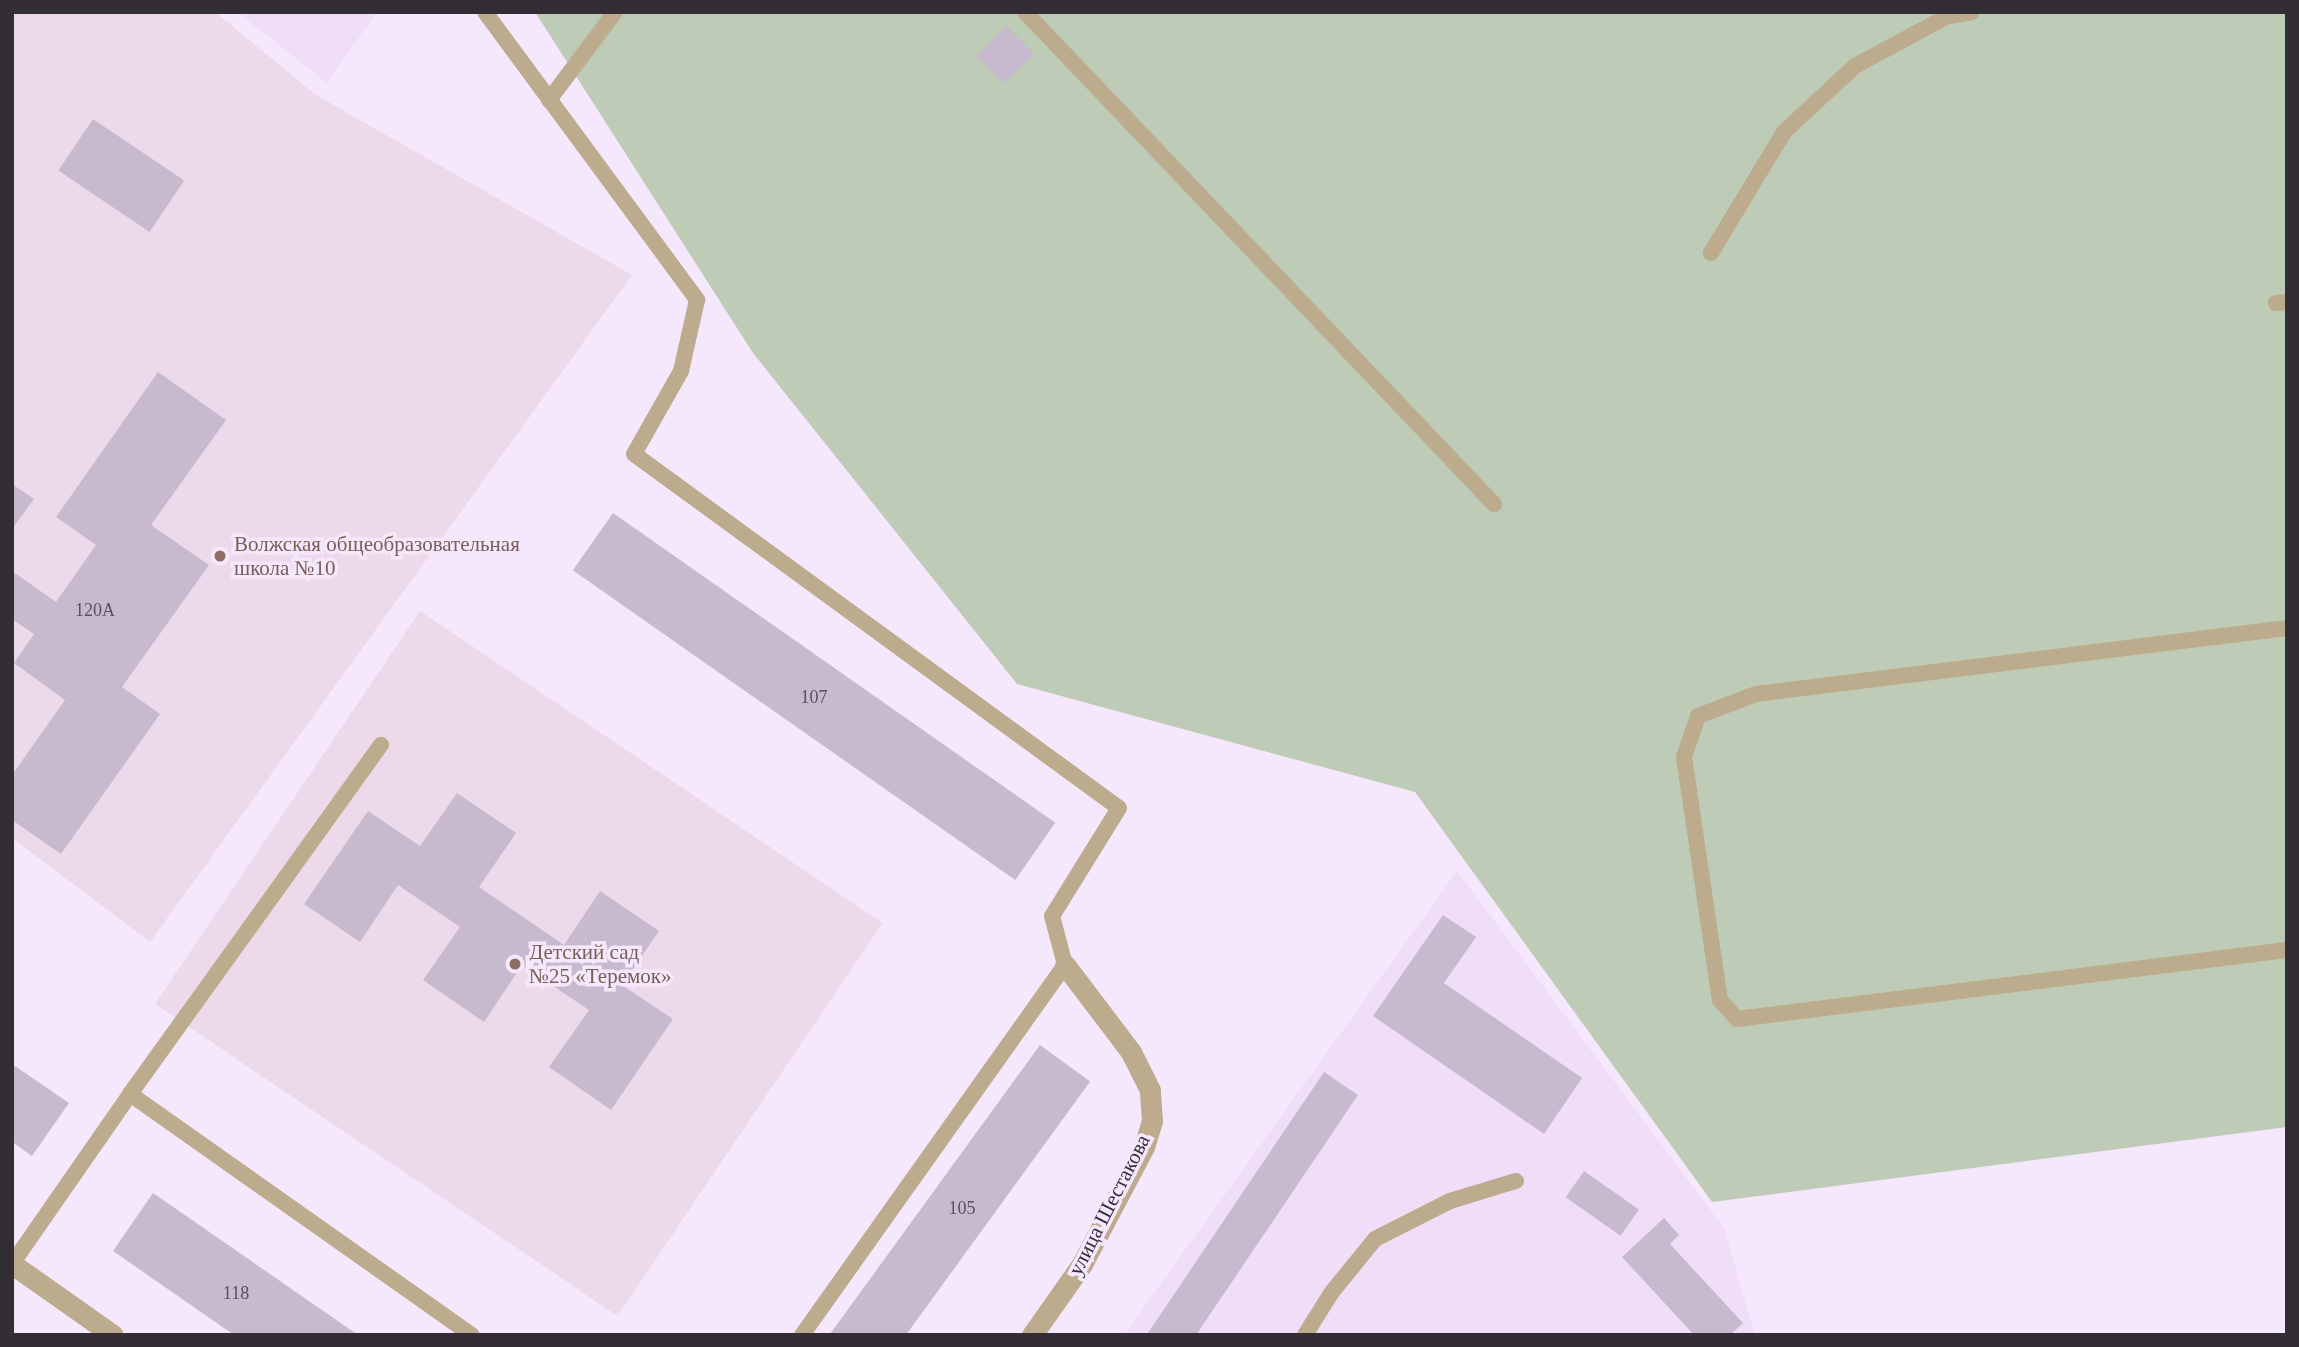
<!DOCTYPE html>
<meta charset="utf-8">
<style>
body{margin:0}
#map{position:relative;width:2299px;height:1347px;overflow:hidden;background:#f6e8fc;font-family:"Times New Roman",serif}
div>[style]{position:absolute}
.built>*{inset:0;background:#f0ddf8}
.education>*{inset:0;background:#ecdaea;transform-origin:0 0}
.green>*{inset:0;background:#becbb7}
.building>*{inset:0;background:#c8bace;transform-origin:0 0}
.lane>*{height:16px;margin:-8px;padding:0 8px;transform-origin:8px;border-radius:8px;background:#bcab8d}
.street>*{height:21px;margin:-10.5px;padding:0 10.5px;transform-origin:10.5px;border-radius:10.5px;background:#bcab8d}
.dots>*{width:19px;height:19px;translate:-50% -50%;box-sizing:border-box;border:4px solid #f6e8fc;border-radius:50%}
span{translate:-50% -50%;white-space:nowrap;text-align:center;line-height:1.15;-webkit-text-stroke:7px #f6e8fc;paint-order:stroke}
.number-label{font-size:18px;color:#58515b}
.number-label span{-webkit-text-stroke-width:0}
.education-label{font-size:21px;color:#785e54}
.left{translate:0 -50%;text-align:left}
.street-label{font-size:21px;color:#332e35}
.frame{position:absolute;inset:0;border:14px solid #332e35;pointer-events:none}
</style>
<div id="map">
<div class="built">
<i style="clip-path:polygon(237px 12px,377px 12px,327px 83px)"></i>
<i style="clip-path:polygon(1457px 871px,1724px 1228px,1755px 1335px,1124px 1335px)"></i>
</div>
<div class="education">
<i style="clip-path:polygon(12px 12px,215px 12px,316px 95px,632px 275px,150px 942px,12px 838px)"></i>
<i style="left:420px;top:611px;width:558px;height:474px;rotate:34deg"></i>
</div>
<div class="green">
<i style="clip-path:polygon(535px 12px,2287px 12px,2287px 1127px,1712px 1202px,1415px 792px,1017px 684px,753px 353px)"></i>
</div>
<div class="building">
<i style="left:1007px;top:26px;width:39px;height:42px;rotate:46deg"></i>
<i style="left:93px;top:119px;width:110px;height:62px;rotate:34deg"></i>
<i style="clip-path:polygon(158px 372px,226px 420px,151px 525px,209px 565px,122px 687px,160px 714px,61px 854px,12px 820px,12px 775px,65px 700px,14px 663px,34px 634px,12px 619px,12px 571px,56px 602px,96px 545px,56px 517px)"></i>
<i style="clip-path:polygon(12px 484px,34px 499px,12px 529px)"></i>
<i style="left:613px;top:513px;width:540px;height:70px;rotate:35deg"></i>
<i style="clip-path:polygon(457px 793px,516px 833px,479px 887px,564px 945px,600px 891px,659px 931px,622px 985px,673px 1019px,611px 1110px,549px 1067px,589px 1010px,522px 965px,484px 1022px,423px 980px,460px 927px,398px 885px,360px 942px,304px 904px,368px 811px,420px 846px)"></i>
<i style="clip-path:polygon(1443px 915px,1476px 937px,1444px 983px,1582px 1078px,1544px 1134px,1373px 1016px)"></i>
<i style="left:1040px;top:1045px;width:62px;height:356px;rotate:36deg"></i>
<i style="clip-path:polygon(12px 1064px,69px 1103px,32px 1156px,12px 1142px)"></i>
<i style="left:1324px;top:1072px;width:41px;height:320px;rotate:34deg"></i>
<i style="left:1584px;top:1171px;width:67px;height:32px;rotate:35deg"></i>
<i style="clip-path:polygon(153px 1193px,358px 1335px,234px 1335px,113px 1251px)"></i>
<i style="clip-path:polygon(1664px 1218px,1679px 1235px,1670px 1244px,1743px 1323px,1730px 1335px,1694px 1335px,1622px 1257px)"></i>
</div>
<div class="lane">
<i style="left:485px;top:12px;width:358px;rotate:53.6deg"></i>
<i style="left:697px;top:300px;width:73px;rotate:102.7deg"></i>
<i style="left:681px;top:371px;width:95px;rotate:119.5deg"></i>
<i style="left:634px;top:454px;width:600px;rotate:36.13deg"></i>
<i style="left:1119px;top:808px;width:127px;rotate:121.8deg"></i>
<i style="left:1052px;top:916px;width:51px;rotate:75.1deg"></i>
<i style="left:1065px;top:965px;width:454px;rotate:125.4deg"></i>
<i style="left:1025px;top:12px;width:680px;rotate:46.37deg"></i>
<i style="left:549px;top:100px;width:110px;rotate:-53.1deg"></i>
<i style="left:1711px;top:253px;width:141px;rotate:-58.9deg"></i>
<i style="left:1784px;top:132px;width:97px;rotate:-42.9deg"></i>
<i style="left:1855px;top:66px;width:106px;rotate:-28.3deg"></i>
<i style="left:1948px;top:16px;width:24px;rotate:-9deg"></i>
<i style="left:2276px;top:303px;width:11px;rotate:-5deg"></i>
<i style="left:2287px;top:628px;width:535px;rotate:172.91deg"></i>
<i style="left:1756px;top:694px;width:62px;rotate:159.2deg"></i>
<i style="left:1698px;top:716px;width:43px;rotate:108.9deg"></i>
<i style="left:1684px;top:757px;width:246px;rotate:81.6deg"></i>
<i style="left:1720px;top:1000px;width:25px;rotate:48deg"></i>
<i style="left:1737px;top:1019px;width:554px;rotate:-7.15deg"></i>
<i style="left:130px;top:1094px;width:430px;rotate:-54.3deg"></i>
<i style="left:12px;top:1264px;width:207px;rotate:-55.2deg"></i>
<i style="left:130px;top:1094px;width:418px;rotate:35.2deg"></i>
<i style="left:1305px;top:1335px;width:51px;rotate:-57.9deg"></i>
<i style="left:1332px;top:1292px;width:68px;rotate:-50.9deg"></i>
<i style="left:1375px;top:1239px;width:84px;rotate:-26.9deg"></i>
<i style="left:1450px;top:1201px;width:69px;rotate:-16.9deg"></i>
</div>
<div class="street">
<i style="left:12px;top:1264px;width:123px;rotate:35.1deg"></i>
<i style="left:1032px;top:1335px;width:87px;rotate:-54.8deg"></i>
<i style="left:1082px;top:1264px;width:132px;rotate:-62.1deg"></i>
<i style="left:1144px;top:1147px;width:27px;rotate:-73deg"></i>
<i style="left:1152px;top:1121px;width:31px;rotate:-94deg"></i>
<i style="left:1150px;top:1090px;width:42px;rotate:-116.6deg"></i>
<i style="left:1131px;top:1052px;width:109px;rotate:-127.2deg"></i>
</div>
<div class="dots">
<i style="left:220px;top:556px;background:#8d6e63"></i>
<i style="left:515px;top:964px;background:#8d6e63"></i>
</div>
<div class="number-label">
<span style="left:95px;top:610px">120А</span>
<span style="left:814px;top:697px">107</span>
<span style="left:962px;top:1208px">105</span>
<span style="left:236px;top:1293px">118</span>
</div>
<div class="education-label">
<span class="left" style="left:234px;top:556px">Волжская общеобразовательная<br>школа №10</span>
<span class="left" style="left:529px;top:964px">Детский сад<br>№25 «Теремок»</span>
</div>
<div class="street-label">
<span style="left:1109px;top:1205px;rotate:-63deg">улица Шестакова</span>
</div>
<div class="frame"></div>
</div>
